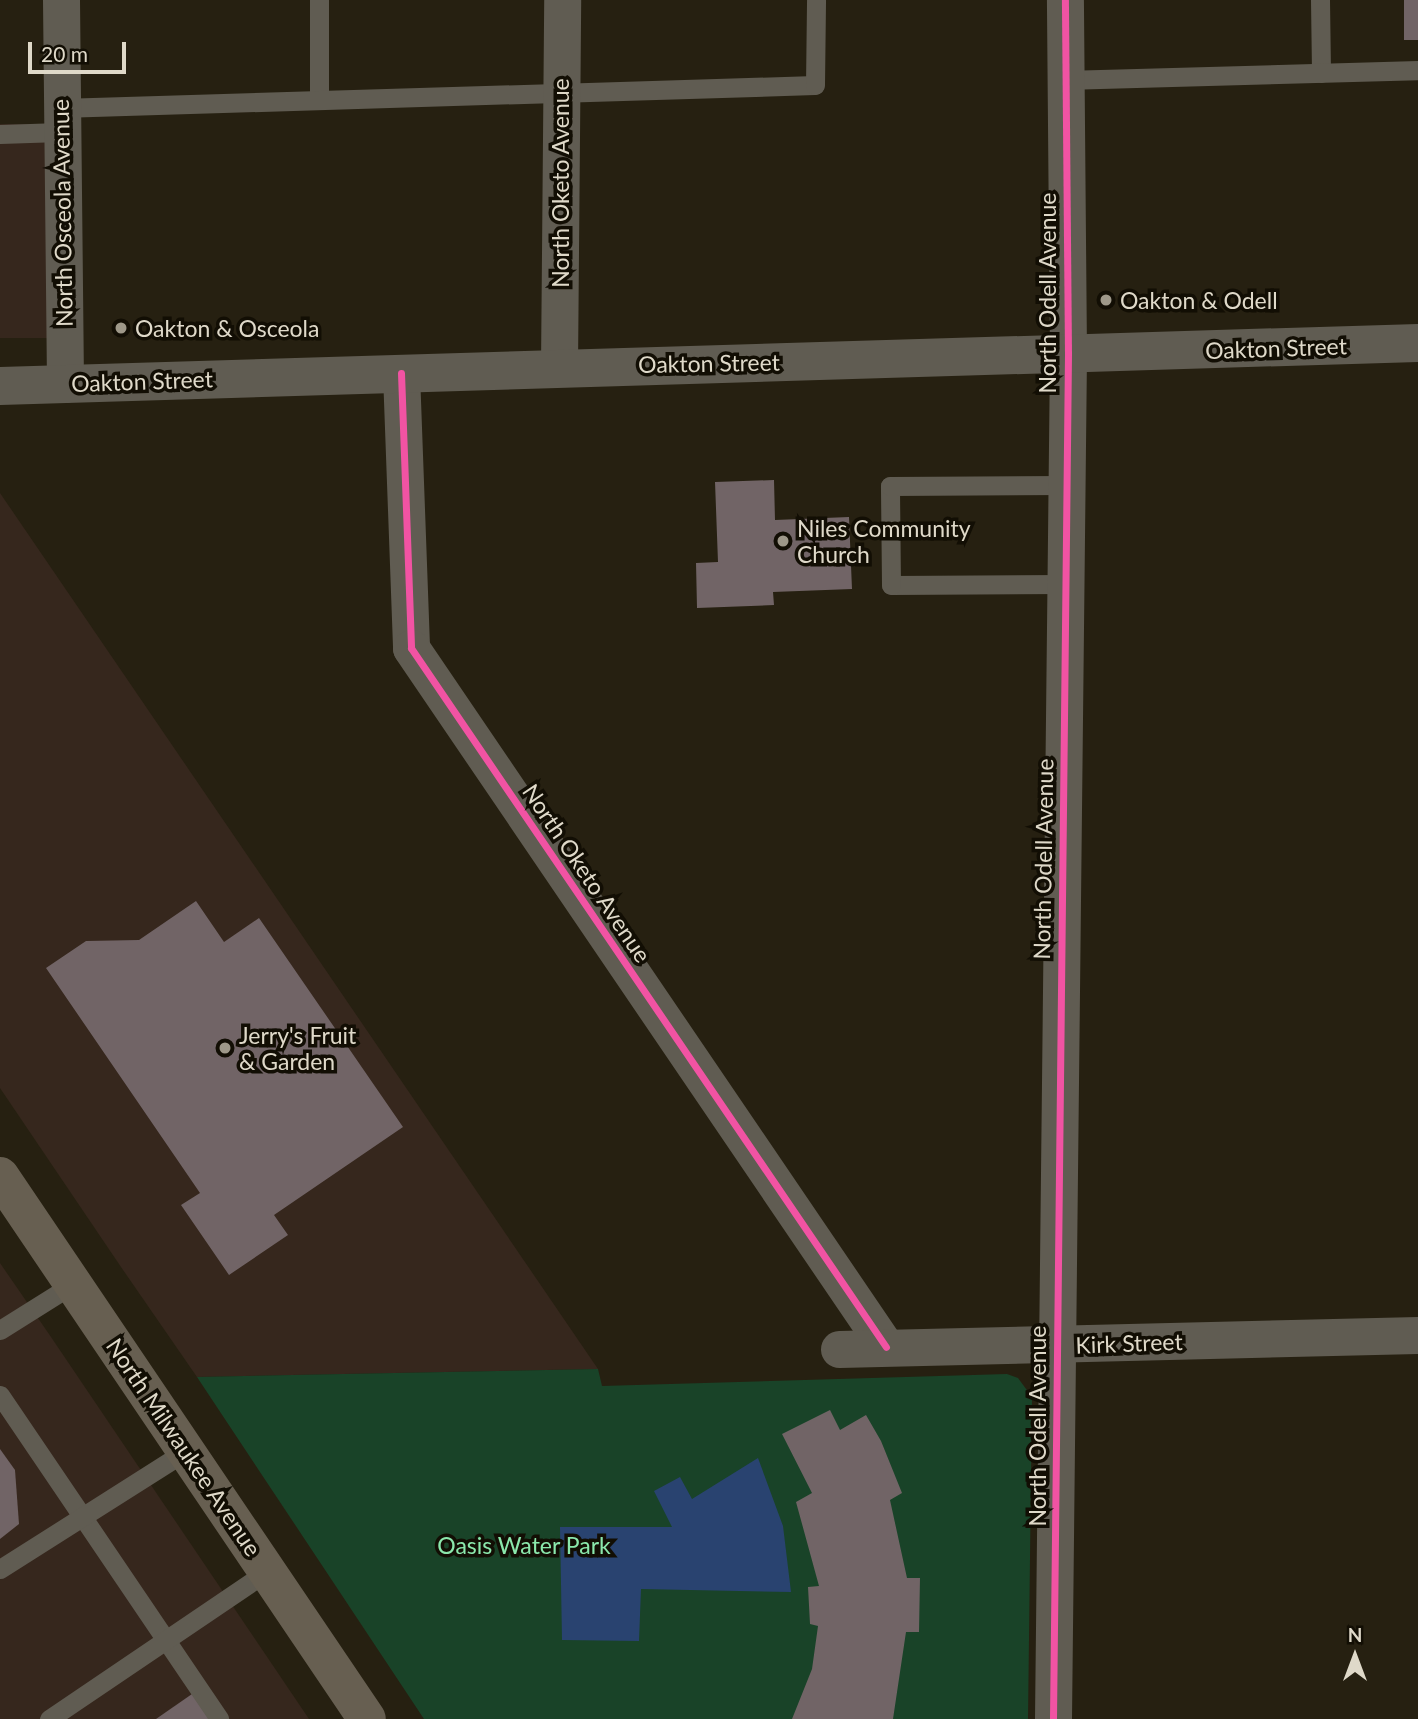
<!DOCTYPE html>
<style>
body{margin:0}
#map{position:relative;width:1418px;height:1719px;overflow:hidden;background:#262011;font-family:Lato,sans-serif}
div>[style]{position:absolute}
.commercial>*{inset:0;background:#36271d;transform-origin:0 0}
.green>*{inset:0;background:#194328}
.water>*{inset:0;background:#294370}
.building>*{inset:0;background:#716466;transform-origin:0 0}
.lane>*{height:19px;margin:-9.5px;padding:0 9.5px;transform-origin:9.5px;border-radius:9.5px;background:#605c52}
.street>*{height:37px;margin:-18.5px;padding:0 18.5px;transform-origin:18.5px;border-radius:18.5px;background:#605c52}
.secondary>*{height:38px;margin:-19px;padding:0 19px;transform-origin:19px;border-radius:19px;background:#605c52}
.primary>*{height:38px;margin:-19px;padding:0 19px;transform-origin:19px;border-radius:19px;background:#675f51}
.cycleway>*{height:7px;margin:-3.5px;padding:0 3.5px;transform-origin:3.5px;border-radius:3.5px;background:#f153a3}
.dots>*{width:19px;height:19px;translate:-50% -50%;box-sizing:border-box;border:4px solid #120e04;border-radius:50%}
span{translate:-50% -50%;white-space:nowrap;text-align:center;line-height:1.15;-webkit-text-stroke:7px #120e04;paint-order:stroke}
.street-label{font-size:23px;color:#dfd9c9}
.poi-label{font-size:23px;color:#dfd9c9}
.left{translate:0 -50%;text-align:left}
.park-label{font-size:23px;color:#8be8ac}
.north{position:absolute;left:1320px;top:1621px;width:70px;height:70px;-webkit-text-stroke:5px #120e04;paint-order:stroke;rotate:0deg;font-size:19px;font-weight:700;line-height:28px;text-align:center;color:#dfd9c9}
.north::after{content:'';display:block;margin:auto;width:24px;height:32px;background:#dfd9c9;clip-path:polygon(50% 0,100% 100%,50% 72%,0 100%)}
.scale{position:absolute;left:28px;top:42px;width:98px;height:32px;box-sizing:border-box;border:4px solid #dfd9c9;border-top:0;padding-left:9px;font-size:21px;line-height:24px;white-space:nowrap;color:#dfd9c9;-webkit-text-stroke:5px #120e04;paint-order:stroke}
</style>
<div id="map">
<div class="commercial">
<i style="left:54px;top:124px;width:214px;height:54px;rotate:90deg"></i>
<i style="clip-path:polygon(0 493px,598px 1369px,197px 1377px,121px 1267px,0 1088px)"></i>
<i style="clip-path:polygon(0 1263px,51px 1337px,309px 1719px,0 1719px)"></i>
</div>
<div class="green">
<i style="clip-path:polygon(598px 1369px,602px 1386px,1007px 1374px,1018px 1378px,1032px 1397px,1028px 1719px,424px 1719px,197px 1377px)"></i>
</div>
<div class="water">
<i style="clip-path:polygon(758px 1458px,783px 1526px,791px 1592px,641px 1589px,639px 1641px,562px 1640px,560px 1527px,672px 1527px,654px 1491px,680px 1477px,692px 1499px)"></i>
</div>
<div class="building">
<i style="left:1404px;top:0;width:14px;height:40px"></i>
<i style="clip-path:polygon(774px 480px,775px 520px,849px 517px,852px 589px,773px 592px,774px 605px,697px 608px,696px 563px,718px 562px,715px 482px)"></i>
<i style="clip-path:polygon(196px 901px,224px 942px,259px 918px,403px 1127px,274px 1215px,288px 1235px,229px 1275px,181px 1205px,200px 1193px,46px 968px,86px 941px,139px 940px)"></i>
<i style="clip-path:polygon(830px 1410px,840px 1430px,866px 1415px,881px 1441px,902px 1493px,890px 1500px,907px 1578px,920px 1578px,919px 1632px,906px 1632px,893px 1719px,792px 1719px,812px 1669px,818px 1626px,810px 1624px,808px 1587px,819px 1586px,796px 1502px,812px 1493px,782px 1434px)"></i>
<i style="clip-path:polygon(0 1449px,15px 1470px,19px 1524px,0 1539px)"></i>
<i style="clip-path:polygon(192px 1694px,209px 1719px,156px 1719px)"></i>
</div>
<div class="lane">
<i style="left:319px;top:0;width:99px;rotate:90deg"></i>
<i style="left:1320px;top:0;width:73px;rotate:89.2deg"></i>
<i style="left:1064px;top:80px;width:354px;rotate:-1.6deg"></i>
<i style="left:60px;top:108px;width:755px;rotate:-1.74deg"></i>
<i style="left:815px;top:85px;width:85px;rotate:-89.3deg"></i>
<i style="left:0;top:134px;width:60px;rotate:-1.9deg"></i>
<i style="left:1065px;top:584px;width:174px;rotate:179.7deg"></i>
<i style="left:891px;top:585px;width:99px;rotate:-90.6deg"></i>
<i style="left:890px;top:486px;width:176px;rotate:-0.3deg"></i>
<i style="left:0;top:1330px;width:86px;rotate:-32.2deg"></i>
<i style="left:0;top:1395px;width:391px;rotate:55.9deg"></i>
<i style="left:0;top:1569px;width:220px;rotate:-32.4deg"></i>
<i style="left:49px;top:1719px;width:264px;rotate:-34.1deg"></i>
</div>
<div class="street">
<i style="left:61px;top:0;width:384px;rotate:89.4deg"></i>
<i style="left:559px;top:367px;width:367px;rotate:-89.5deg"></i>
<i style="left:401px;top:373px;width:275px;rotate:87.9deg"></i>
<i style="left:411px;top:648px;width:845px;rotate:55.8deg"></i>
<i style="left:839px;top:1349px;width:579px;rotate:-1.39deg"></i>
<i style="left:1053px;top:1719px;width:1366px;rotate:-89.37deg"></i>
<i style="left:1068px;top:353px;width:353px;rotate:-90.5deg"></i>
</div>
<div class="secondary">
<i style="left:0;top:386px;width:1419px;rotate:-1.74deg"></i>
</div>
<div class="primary">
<i style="left:0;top:1176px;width:655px;rotate:55.95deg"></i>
</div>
<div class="cycleway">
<i style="left:401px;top:373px;width:275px;rotate:87.9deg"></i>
<i style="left:411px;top:648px;width:845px;rotate:55.8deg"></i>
<i style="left:1053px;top:1719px;width:1366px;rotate:-89.37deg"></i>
<i style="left:1068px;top:353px;width:353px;rotate:-90.5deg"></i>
</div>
<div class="dots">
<i style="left:1106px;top:300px;background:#9e9889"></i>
<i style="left:121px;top:328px;background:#9e9889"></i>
<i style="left:783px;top:541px;background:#9e9889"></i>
<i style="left:225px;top:1048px;background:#9e9889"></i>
</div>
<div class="street-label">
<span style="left:560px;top:183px;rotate:-90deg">North Oketo Avenue</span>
<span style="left:62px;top:213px;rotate:-91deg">North Osceola Avenue</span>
<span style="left:1047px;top:293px;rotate:-90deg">North Odell Avenue</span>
<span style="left:1276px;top:348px;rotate:-2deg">Oakton Street</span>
<span style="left:709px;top:363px;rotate:-1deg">Oakton Street</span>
<span style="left:142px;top:381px;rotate:-2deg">Oakton Street</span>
<span style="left:1043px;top:859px;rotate:-89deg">North Odell Avenue</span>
<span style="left:587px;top:873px;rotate:56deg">North Oketo Avenue</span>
<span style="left:1129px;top:1343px;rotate:-2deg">Kirk Street</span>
<span style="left:1037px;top:1426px;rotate:-90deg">North Odell Avenue</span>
<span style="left:184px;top:1447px;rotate:56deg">North Milwaukee Avenue</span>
</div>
<div class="poi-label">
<span class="left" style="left:1120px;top:300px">Oakton &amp; Odell</span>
<span class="left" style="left:135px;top:328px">Oakton &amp; Osceola</span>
<span class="left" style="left:797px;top:541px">Niles Community<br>Church</span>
<span class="left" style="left:239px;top:1048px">Jerry's Fruit<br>&amp; Garden</span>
</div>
<div class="park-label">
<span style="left:524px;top:1545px">Oasis Water Park</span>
</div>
<div class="north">N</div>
<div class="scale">20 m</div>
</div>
